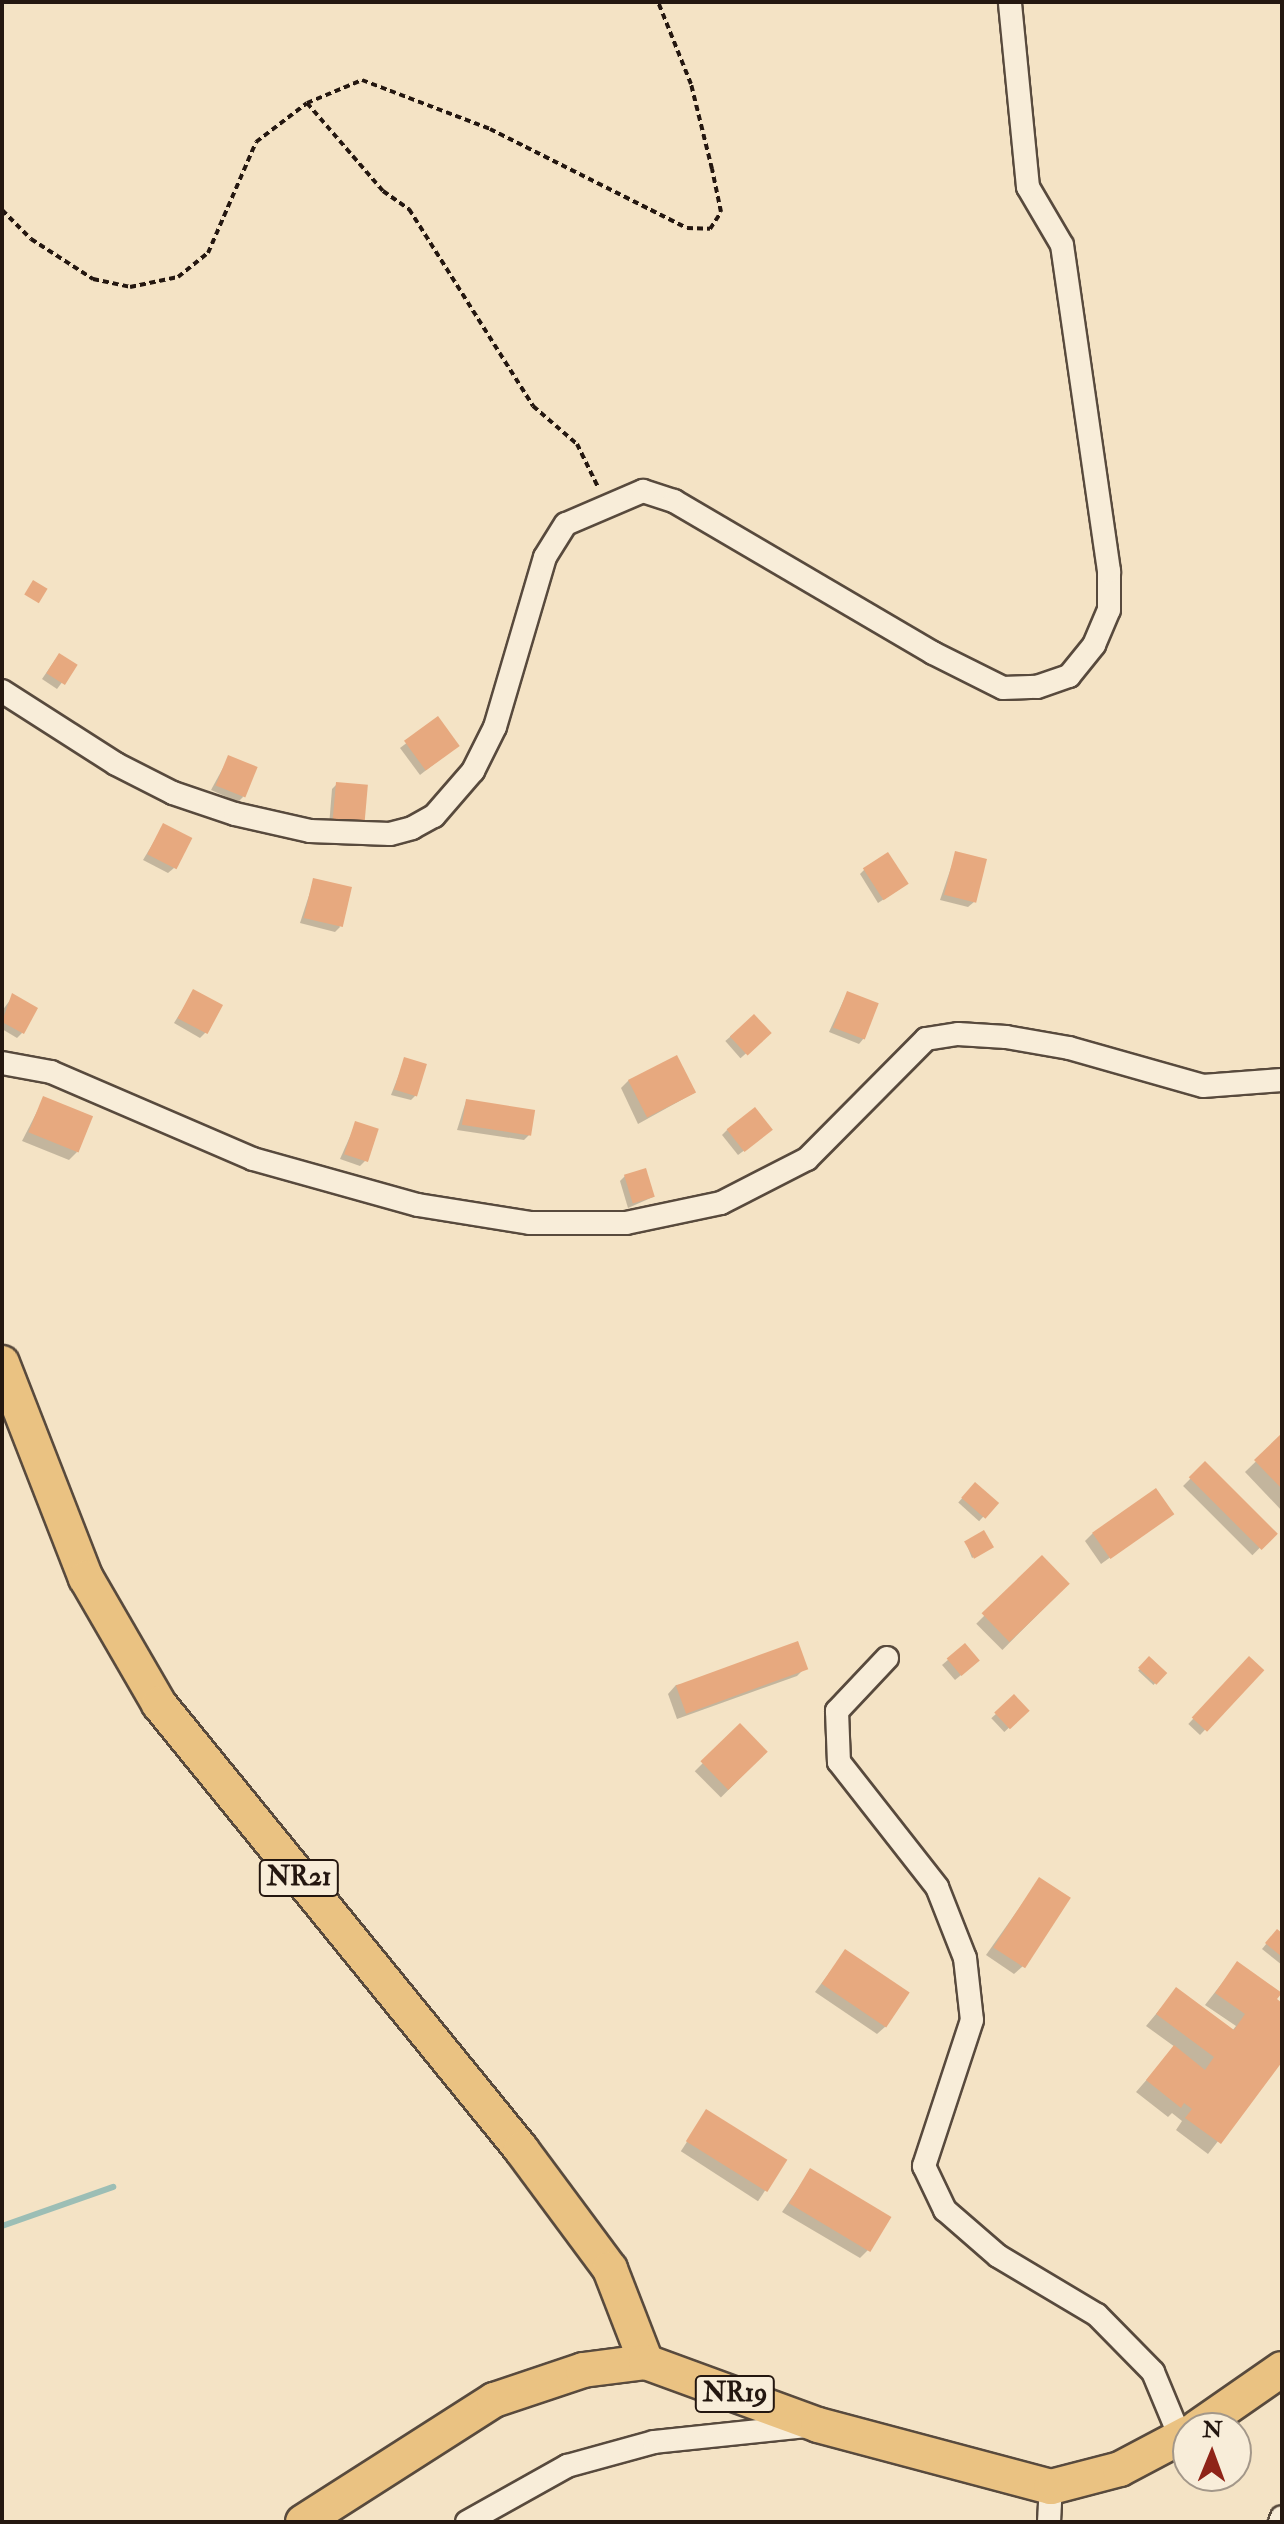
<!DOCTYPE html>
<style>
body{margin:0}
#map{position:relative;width:1284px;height:2524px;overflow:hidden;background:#f4e3c5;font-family:"IM FELL Double Pica",serif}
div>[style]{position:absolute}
.shadow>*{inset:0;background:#0003;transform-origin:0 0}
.stream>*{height:6px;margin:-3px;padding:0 3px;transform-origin:3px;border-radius:3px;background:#9cbeb5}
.building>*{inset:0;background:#e7a97f;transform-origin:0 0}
.path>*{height:4px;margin-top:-2px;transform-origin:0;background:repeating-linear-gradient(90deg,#241710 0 6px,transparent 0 10px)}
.roads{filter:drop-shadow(2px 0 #584a3d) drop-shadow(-2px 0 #584a3d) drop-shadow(0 2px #584a3d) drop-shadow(0 -2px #584a3d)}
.street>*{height:22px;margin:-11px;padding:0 11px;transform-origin:11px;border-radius:11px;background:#f8edd9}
.primary>*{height:34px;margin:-17px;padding:0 17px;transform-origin:17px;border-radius:17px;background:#eac282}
span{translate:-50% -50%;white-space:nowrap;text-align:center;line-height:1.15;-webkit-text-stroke:6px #f8edd9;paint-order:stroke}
.shield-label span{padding:2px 6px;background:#f8edd9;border:2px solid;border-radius:6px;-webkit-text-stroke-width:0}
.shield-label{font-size:26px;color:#241710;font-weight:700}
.frame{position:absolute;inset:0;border:4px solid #241710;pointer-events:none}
.north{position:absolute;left:1172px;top:2412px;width:80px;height:80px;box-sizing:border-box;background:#f8edd9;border:2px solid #a39789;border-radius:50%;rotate:1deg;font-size:22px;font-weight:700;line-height:32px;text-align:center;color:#241710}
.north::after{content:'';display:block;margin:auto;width:28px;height:36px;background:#8f2418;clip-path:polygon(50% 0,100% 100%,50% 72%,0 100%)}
</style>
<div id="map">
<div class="shadow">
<i style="clip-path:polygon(55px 660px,75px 665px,57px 689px,42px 679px)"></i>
<i style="clip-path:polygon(438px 719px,452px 750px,420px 775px,400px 748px)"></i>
<i style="clip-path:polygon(229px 757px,243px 797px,238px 802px,211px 790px)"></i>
<i style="clip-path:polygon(337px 784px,358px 828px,329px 826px,332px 789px)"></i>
<i style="clip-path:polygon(164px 825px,174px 868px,168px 873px,143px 860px)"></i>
<i style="clip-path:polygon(956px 853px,974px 902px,968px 907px,940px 900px)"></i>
<i style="clip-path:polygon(865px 869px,901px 888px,878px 903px,860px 874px)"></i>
<i style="clip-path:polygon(314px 880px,340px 927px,335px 932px,300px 923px)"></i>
<i style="clip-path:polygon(194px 991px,206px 1032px,200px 1038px,174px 1023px)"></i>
<i style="clip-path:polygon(847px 993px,864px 1038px,859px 1044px,829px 1032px)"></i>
<i style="clip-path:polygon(13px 996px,22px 1033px,17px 1038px,2px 1029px,2px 1011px)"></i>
<i style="left:754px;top:1016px;width:23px;height:38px;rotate:49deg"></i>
<i style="clip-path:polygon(405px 1059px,416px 1095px,411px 1100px,391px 1095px)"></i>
<i style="clip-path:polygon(629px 1080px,694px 1093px,638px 1124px,621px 1088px)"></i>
<i style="clip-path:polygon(44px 1098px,77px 1152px,69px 1160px,22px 1141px)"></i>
<i style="clip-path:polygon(466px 1101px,529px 1135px,524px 1140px,457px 1130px)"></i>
<i style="clip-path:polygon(356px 1123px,365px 1161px,360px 1166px,340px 1159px)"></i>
<i style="clip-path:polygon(727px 1130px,765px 1135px,738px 1155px,722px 1135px)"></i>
<i style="clip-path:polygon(625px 1176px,653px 1197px,628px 1208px,620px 1181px)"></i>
<i style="clip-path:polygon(1282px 1436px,1282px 1511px,1245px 1472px)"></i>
<i style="left:1205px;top:1464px;width:98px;height:31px;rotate:45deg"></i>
<i style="left:975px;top:1484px;width:28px;height:25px;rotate:42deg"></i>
<i style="clip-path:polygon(1172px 1513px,1101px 1564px,1085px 1541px,1093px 1533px)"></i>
<i style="clip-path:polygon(966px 1543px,990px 1548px,972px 1558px)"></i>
<i style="left:1042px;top:1558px;width:37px;height:93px;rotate:45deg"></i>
<i style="clip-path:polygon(964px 1646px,972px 1666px,955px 1680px,942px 1665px)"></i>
<i style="left:1149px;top:1659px;width:21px;height:16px;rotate:43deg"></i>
<i style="left:1249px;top:1659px;width:16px;height:89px;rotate:43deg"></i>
<i style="clip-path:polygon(805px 1668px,797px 1676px,677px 1719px,668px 1694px,676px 1685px)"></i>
<i style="left:1014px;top:1697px;width:19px;height:31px;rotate:47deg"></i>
<i style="left:740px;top:1726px;width:37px;height:64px;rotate:45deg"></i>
<i style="clip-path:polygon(1039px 1880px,1023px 1966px,1014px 1974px,986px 1955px)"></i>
<i style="clip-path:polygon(1282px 1936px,1282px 1965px,1262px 1949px,1272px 1937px)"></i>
<i style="clip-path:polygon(845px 1952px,886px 2026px,877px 2034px,815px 1992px)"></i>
<i style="clip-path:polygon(1237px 1964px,1282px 2006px,1282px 2059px,1208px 2154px,1176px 2130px,1182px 2121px,1172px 2113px,1168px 2117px,1136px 2092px,1175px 2047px,1146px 2026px,1176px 1990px,1232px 2031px,1236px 2026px,1205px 2005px)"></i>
<i style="left:707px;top:2111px;width:92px;height:48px;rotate:33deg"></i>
<i style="clip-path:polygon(810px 2171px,868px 2250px,860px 2258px,782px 2212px)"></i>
</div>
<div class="stream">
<i style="left:2px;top:2226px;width:118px;rotate:-19.4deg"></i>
</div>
<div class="building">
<i style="left:33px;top:580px;width:17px;height:17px;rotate:31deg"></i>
<i style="left:59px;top:653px;width:22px;height:24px;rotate:32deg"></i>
<i style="left:438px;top:716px;width:37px;height:42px;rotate:54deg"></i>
<i style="left:228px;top:755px;width:32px;height:33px;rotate:22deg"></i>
<i style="left:336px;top:782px;width:32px;height:39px;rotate:5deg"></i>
<i style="left:163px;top:823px;width:33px;height:35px;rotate:27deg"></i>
<i style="left:955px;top:851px;width:33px;height:45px;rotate:14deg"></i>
<i style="left:888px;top:852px;width:38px;height:30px;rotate:57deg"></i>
<i style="left:313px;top:878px;width:40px;height:41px;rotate:13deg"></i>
<i style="left:193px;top:989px;width:34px;height:33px;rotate:28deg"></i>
<i style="left:847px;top:991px;width:34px;height:39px;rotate:21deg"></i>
<i style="clip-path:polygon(12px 993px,38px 1008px,24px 1034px,2px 1022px)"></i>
<i style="left:754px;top:1014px;width:26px;height:33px;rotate:47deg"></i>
<i style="left:677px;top:1055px;width:42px;height:55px;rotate:63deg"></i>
<i style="left:404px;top:1057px;width:24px;height:34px;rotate:17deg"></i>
<i style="left:43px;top:1096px;width:54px;height:39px;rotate:22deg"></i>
<i style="left:466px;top:1099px;width:70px;height:26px;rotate:9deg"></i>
<i style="left:755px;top:1107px;width:29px;height:36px;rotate:52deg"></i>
<i style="left:355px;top:1121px;width:25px;height:35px;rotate:18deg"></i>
<i style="left:646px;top:1168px;width:30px;height:23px;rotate:73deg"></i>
<i style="clip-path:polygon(1282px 1433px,1282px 1489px,1254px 1460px)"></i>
<i style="left:1205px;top:1461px;width:103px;height:23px;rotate:45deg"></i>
<i style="left:975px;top:1482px;width:32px;height:21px;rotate:41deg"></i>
<i style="left:1156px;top:1488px;width:32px;height:78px;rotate:55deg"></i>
<i style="left:984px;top:1530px;width:20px;height:23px;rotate:60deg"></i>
<i style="left:1042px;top:1555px;width:40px;height:84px;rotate:46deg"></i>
<i style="left:798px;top:1641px;width:30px;height:130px;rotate:70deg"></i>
<i style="left:965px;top:1643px;width:23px;height:24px;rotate:50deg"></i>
<i style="left:1149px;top:1656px;width:25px;height:16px;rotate:43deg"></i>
<i style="left:1249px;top:1656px;width:21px;height:84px;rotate:43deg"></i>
<i style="left:1014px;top:1694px;width:23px;height:27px;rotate:47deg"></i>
<i style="left:740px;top:1723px;width:40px;height:55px;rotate:46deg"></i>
<i style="left:1039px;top:1877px;width:38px;height:84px;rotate:33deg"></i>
<i style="clip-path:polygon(1277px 1929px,1282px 1933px,1282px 1957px,1265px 1943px)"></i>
<i style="left:845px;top:1949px;width:78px;height:42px;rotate:34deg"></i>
<i style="clip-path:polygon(1237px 1961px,1282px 1993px,1277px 1999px,1282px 2003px,1282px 2062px,1221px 2144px,1185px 2118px,1192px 2109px,1184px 2103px,1181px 2108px,1146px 2080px,1174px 2045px,1205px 2070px,1214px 2057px,1156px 2014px,1176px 1987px,1234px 2030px,1245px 2014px,1215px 1993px)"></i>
<i style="left:706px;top:2109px;width:96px;height:38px;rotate:32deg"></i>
<i style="left:810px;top:2168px;width:95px;height:41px;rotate:31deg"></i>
</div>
<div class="path">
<i style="left:307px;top:103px;width:116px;rotate:49.2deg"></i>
<i style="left:383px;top:191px;width:32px;rotate:35deg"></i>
<i style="left:409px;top:209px;width:233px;rotate:57.8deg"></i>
<i style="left:533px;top:406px;width:58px;rotate:40.8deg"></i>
<i style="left:577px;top:444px;width:48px;rotate:64deg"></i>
<i style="left:2px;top:210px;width:41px;rotate:45deg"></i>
<i style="left:31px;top:239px;width:74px;rotate:32.8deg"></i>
<i style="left:93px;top:279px;width:38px;rotate:12deg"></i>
<i style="left:130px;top:287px;width:49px;rotate:-11.8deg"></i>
<i style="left:178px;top:277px;width:38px;rotate:-39deg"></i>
<i style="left:208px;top:253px;width:121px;rotate:-66.6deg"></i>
<i style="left:256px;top:142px;width:64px;rotate:-37.4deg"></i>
<i style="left:307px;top:103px;width:60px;rotate:-22.7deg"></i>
<i style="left:362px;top:80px;width:137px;rotate:20.9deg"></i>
<i style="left:490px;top:129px;width:220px;rotate:26.7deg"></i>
<i style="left:687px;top:228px;width:23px;rotate:2deg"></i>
<i style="left:710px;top:229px;width:20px;rotate:-57deg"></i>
<i style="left:721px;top:212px;width:44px;rotate:-101.8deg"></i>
<i style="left:712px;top:169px;width:88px;rotate:-103.9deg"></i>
<i style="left:691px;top:84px;width:88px;rotate:-111.9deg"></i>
</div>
<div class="roads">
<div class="street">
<i style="left:2px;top:691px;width:135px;rotate:32.6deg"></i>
<i style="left:116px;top:764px;width:64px;rotate:27deg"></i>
<i style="left:173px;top:793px;width:65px;rotate:18.7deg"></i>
<i style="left:235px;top:814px;width:77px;rotate:12.8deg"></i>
<i style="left:310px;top:831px;width:80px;rotate:2.1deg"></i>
<i style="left:390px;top:834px;width:23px;rotate:-15deg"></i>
<i style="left:412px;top:828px;width:25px;rotate:-29deg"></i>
<i style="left:434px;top:816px;width:60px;rotate:-49.1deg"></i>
<i style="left:473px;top:771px;width:49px;rotate:-63.4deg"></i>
<i style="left:495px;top:727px;width:177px;rotate:-73.6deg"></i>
<i style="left:545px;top:557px;width:39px;rotate:-58deg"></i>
<i style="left:566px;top:524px;width:84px;rotate:-23.2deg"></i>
<i style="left:643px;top:491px;width:33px;rotate:18deg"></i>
<i style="left:674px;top:501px;width:300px;rotate:30.4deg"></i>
<i style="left:933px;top:653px;width:78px;rotate:26.6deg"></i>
<i style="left:1003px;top:688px;width:34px;rotate:-2deg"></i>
<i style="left:1037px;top:687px;width:34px;rotate:-19deg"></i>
<i style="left:1069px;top:676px;width:40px;rotate:-51deg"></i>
<i style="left:1094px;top:645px;width:38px;rotate:-67deg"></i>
<i style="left:1109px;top:610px;width:39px;rotate:-90deg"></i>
<i style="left:1109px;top:571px;width:329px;rotate:-98.2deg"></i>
<i style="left:1062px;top:245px;width:67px;rotate:-120.4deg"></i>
<i style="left:1028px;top:187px;width:186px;rotate:-95.6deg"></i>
<i style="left:2px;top:1063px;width:50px;rotate:10.4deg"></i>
<i style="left:51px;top:1072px;width:220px;rotate:23.3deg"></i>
<i style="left:253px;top:1159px;width:171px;rotate:15.6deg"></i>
<i style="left:418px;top:1205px;width:113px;rotate:9.1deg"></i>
<i style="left:530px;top:1223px;width:96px"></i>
<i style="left:626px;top:1223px;width:97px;rotate:-11.9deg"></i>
<i style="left:721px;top:1203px;width:97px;rotate:-27.1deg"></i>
<i style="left:807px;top:1159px;width:169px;rotate:-45.2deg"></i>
<i style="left:926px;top:1039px;width:32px;rotate:-9deg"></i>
<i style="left:958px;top:1034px;width:48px;rotate:3.6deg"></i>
<i style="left:1006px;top:1037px;width:64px;rotate:9.9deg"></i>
<i style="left:1069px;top:1048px;width:139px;rotate:15.8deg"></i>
<i style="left:1203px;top:1086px;width:79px;rotate:-4.3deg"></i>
<i style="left:887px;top:1658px;width:73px;rotate:133.3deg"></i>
<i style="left:837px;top:1711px;width:51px;rotate:87.8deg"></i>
<i style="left:839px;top:1762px;width:159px;rotate:51.9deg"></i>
<i style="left:937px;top:1887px;width:76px;rotate:68.5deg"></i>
<i style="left:965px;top:1958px;width:62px;rotate:83.6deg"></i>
<i style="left:972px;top:2020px;width:154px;rotate:108.2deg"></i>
<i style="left:924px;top:2166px;width:49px;rotate:64.5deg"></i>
<i style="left:945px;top:2210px;width:70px;rotate:41deg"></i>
<i style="left:998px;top:2256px;width:115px;rotate:30.8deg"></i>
<i style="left:1097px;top:2315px;width:80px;rotate:45.5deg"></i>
<i style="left:1153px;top:2372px;width:70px;rotate:67.4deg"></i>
<i style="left:467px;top:2522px;width:115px;rotate:-29.2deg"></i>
<i style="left:567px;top:2466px;width:90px;rotate:-15.4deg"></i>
<i style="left:654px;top:2442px;width:154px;rotate:-6deg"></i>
<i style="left:1049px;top:2522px;width:35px;rotate:-87deg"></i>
<i style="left:1280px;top:2522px;width:5px;rotate:-68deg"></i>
</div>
<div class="primary">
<i style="left:2px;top:1363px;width:231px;rotate:68.7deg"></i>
<i style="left:86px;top:1578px;width:146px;rotate:59.9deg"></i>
<i style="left:159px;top:1704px;width:574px;rotate:50.87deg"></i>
<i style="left:521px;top:2149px;width:149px;rotate:53.4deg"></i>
<i style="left:610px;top:2269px;width:100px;rotate:68.8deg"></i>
<i style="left:1197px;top:2428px;width:103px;rotate:-34.8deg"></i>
<i style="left:303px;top:2522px;width:227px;rotate:-32.6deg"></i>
<i style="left:494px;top:2400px;width:94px;rotate:-18.6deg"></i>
<i style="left:583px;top:2370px;width:64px;rotate:-7.2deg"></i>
<i style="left:646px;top:2362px;width:183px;rotate:20.1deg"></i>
<i style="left:818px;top:2425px;width:241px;rotate:14.9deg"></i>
<i style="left:1051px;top:2487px;width:71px;rotate:-14.6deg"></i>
<i style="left:1120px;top:2469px;width:77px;rotate:-27.9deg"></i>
</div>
</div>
<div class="shield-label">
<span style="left:299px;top:1878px">NR21</span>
<span style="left:735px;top:2394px">NR19</span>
</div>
<div class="frame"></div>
<div class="north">N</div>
</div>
